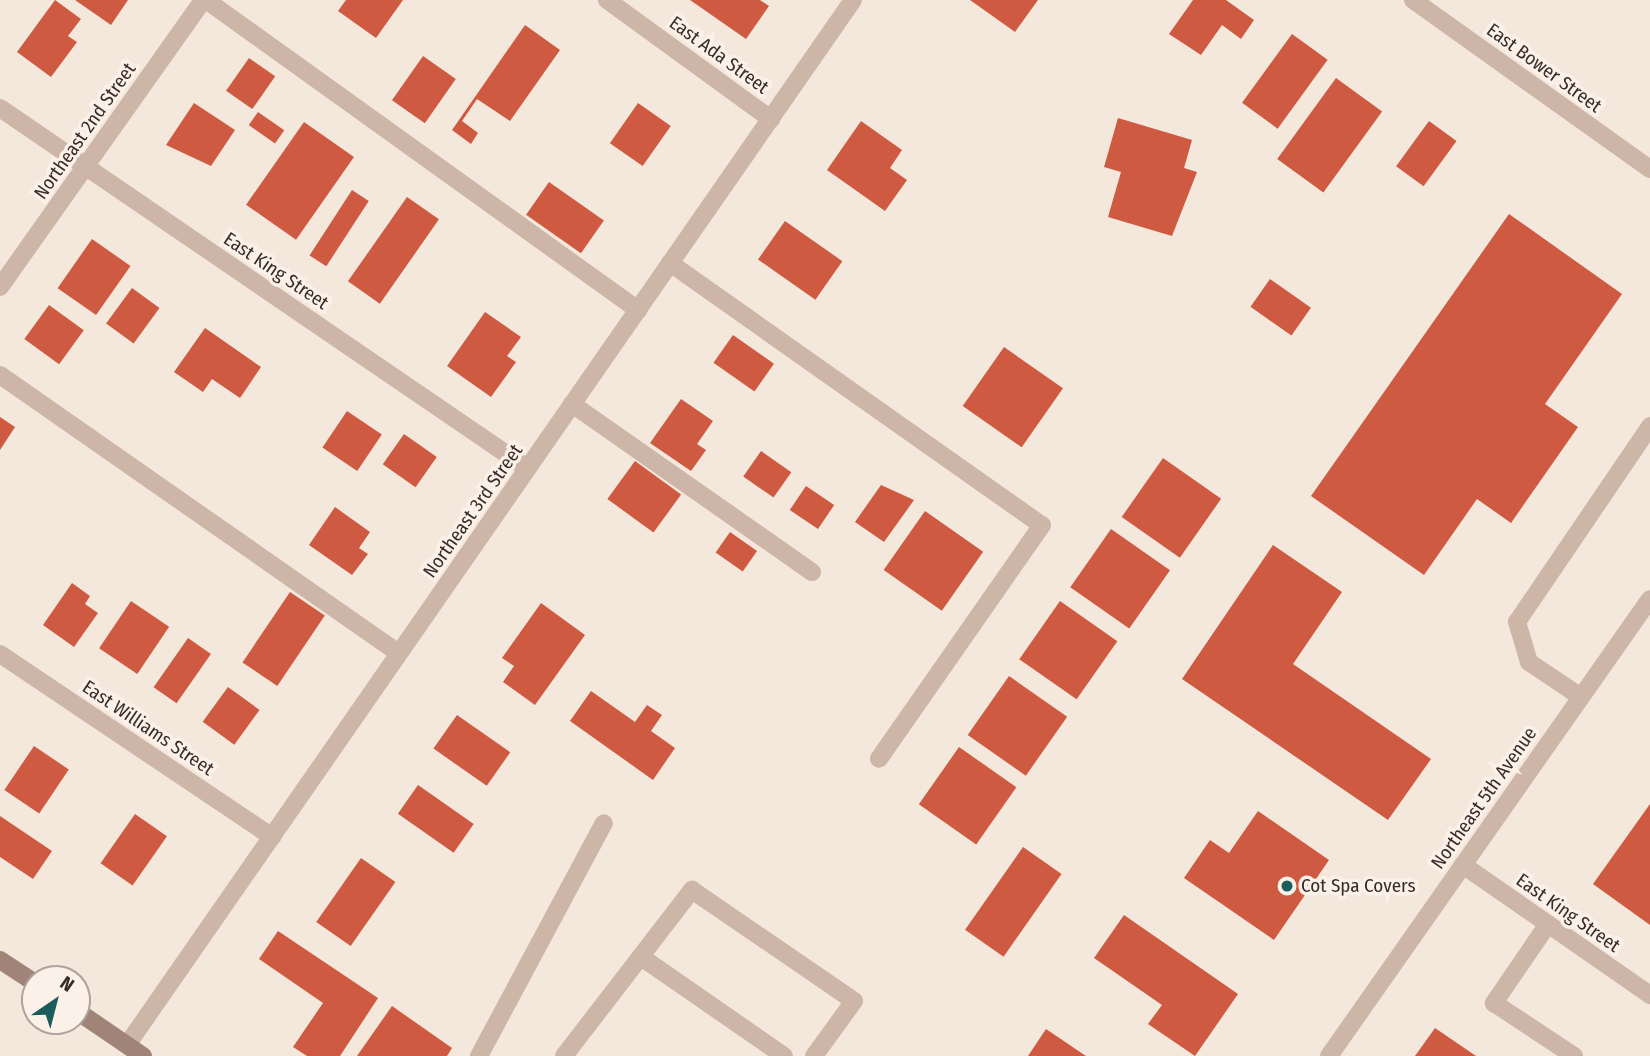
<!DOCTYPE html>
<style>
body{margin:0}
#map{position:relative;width:1650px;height:1056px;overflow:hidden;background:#f4e7dc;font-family:"Fira Sans Condensed",sans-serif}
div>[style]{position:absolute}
.building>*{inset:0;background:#cd5a41;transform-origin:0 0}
.lane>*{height:18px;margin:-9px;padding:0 9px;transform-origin:9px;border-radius:9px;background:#cdb6a7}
.street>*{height:18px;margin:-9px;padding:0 9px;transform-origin:9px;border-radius:9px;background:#cdb6a7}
.secondary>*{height:18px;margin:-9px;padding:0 9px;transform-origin:9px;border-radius:9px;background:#a08478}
.dots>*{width:19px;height:19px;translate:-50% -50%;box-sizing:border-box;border:4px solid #fbf1e9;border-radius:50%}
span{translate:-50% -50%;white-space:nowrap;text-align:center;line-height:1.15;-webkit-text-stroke:7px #fbf1e9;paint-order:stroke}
.street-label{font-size:19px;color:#382c28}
.poi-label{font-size:19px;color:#382c28}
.left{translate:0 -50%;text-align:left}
.north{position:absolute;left:21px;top:965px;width:70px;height:70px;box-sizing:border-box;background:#fbf1e9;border:2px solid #ada29c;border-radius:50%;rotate:35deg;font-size:19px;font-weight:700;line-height:28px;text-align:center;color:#382c28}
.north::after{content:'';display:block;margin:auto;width:24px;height:32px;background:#1b5c5d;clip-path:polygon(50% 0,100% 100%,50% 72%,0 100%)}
</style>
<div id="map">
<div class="building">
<i style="clip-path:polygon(55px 0,81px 19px,68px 36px,77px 42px,51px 77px,17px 52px)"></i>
<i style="clip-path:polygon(75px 0,128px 0,111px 25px)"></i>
<i style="clip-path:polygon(346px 0,403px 0,376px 38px,338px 11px)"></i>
<i style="clip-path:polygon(690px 0,760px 0,769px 6px,746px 39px)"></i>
<i style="clip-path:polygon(970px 0,1038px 0,1015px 32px)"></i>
<i style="clip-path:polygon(1193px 0,1226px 0,1254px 20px,1241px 39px,1222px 25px,1201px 55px,1169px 34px)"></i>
<i style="clip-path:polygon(525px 25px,560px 50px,510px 121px,477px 99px,462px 121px,478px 133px,471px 144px,452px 130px)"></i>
<i style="left:1292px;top:34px;width:44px;height:85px;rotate:36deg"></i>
<i style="left:423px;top:56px;width:40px;height:54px;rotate:35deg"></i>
<i style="left:249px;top:58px;width:32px;height:40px;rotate:35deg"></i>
<i style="left:1336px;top:78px;width:57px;height:100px;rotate:36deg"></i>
<i style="clip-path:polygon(194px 103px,235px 130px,211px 166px,166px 145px)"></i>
<i style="left:638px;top:103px;width:40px;height:49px;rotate:35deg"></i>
<i style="left:258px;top:112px;width:32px;height:16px;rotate:35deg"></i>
<i style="clip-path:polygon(1118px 118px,1192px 140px,1184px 168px,1197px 172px,1172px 236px,1108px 217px,1121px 172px,1104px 167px)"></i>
<i style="clip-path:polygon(861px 121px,902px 150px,890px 168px,907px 180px,885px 211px,827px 170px)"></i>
<i style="left:1429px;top:121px;width:34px;height:56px;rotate:36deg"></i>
<i style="left:304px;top:122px;width:61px;height:101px;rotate:35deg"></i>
<i style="left:549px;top:182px;width:67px;height:40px;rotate:35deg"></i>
<i style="left:352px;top:190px;width:20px;height:78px;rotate:33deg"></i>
<i style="left:407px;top:197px;width:39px;height:103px;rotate:35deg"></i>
<i style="clip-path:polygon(1509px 214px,1622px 294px,1545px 404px,1578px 427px,1511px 523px,1477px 499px,1424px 575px,1311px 496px)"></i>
<i style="left:785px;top:221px;width:70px;height:47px;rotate:35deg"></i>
<i style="left:92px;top:239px;width:47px;height:60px;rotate:35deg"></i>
<i style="left:1270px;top:279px;width:50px;height:34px;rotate:35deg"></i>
<i style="left:132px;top:288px;width:34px;height:44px;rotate:36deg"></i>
<i style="left:49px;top:305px;width:43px;height:42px;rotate:36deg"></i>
<i style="clip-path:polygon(485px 312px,521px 337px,507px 356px,516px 362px,491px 397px,447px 366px)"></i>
<i style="clip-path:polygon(205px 328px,261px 367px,240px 398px,212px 379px,203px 392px,174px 372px)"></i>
<i style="left:733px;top:335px;width:50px;height:34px;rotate:35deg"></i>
<i style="left:1004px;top:347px;width:72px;height:72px;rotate:35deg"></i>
<i style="clip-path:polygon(681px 399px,713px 421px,697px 444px,706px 450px,691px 471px,650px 443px)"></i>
<i style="left:347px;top:411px;width:42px;height:44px;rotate:34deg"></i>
<i style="clip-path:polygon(0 417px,15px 427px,0 450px)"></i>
<i style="left:404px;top:434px;width:40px;height:37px;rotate:35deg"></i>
<i style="left:761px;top:451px;width:37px;height:31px;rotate:35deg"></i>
<i style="left:1163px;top:458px;width:71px;height:72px;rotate:35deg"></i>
<i style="left:635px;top:461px;width:57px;height:47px;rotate:36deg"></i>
<i style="clip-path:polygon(881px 485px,914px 500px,884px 542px,855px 522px)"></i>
<i style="left:806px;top:486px;width:34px;height:29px;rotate:34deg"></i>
<i style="clip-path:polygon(335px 507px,370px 532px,359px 548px,368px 554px,352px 575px,309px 545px)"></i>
<i style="left:925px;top:511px;width:71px;height:72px;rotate:35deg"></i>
<i style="left:1111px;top:529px;width:72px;height:71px;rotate:35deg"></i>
<i style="left:730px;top:532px;width:33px;height:25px;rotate:35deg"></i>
<i style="clip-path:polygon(1273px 545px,1342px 592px,1293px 664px,1431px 759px,1388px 820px,1182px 679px)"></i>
<i style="clip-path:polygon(72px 583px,90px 596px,85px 604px,98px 613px,74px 647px,43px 625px)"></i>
<i style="left:290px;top:592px;width:42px;height:85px;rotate:34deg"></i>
<i style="left:131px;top:601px;width:46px;height:57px;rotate:34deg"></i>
<i style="left:1060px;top:601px;width:70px;height:71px;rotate:35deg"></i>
<i style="clip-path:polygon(541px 603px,585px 635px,535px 705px,503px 682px,514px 666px,502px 658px)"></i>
<i style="left:188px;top:638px;width:28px;height:60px;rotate:35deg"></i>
<i style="left:1009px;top:676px;width:71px;height:72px;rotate:35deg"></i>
<i style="left:228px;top:687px;width:39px;height:43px;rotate:36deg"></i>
<i style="clip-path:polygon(591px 691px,635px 722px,647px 705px,662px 715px,651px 731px,675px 748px,653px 780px,570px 721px)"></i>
<i style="left:457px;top:715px;width:65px;height:41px;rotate:35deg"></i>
<i style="left:34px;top:746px;width:42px;height:53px;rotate:34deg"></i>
<i style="left:959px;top:747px;width:70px;height:70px;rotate:35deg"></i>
<i style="left:418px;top:785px;width:68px;height:35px;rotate:35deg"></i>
<i style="clip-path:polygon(1650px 804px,1650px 925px,1593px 884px)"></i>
<i style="clip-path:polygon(1258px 811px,1329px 860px,1274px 940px,1184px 878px,1210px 840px,1229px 853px)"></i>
<i style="left:135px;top:814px;width:39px;height:60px;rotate:35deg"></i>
<i style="clip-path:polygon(0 816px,52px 851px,33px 879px,0 857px)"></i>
<i style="left:1023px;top:847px;width:47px;height:101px;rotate:35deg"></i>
<i style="left:361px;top:858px;width:42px;height:78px;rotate:35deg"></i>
<i style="clip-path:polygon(1124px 915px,1238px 994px,1195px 1056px,1148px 1024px,1162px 1005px,1094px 958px)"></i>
<i style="clip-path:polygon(278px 931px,378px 998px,340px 1056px,307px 1056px,293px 1047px,323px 1003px,259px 959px)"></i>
<i style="clip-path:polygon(392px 1006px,452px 1048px,447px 1056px,357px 1056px)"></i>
<i style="clip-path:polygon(1435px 1028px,1476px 1056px,1415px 1056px)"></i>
<i style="clip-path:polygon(1046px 1029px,1086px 1056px,1028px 1056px)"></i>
</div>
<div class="lane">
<i style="left:206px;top:0;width:532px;rotate:35.66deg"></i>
<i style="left:670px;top:263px;width:455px;rotate:35.2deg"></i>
<i style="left:1042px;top:525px;width:285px;rotate:124.9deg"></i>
<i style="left:0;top:375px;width:486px;rotate:34.9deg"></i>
<i style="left:572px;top:404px;width:293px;rotate:35deg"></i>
<i style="left:1581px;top:697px;width:63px;rotate:-146.1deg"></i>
<i style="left:1529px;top:662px;width:42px;rotate:-106.7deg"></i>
<i style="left:1517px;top:622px;width:237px;rotate:-55.8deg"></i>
<i style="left:1548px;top:924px;width:96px;rotate:124.4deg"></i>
<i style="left:1494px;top:1003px;width:96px;rotate:33.5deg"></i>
<i style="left:644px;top:959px;width:170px;rotate:34.7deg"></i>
<i style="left:479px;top:1056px;width:264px;rotate:-61.8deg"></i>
<i style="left:564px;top:1056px;width:210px;rotate:-52.4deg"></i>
<i style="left:692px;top:890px;width:196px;rotate:34.4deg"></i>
<i style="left:854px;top:1001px;width:68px;rotate:126deg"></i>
</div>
<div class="street">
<i style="left:607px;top:0;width:203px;rotate:36deg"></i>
<i style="left:1413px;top:0;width:291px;rotate:35.5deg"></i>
<i style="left:0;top:108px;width:638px;rotate:34.34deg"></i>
<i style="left:0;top:287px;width:352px;rotate:-54.7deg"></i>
<i style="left:0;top:654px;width:328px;rotate:33.9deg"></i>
<i style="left:1463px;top:865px;width:228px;rotate:34.8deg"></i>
<i style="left:127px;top:1045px;width:1272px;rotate:-55.21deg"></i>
<i style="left:1329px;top:1056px;width:558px;rotate:-54.92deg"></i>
</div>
<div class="secondary">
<i style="left:0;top:960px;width:42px;rotate:33.3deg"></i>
<i style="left:77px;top:1011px;width:80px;rotate:34.3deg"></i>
</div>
<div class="dots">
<i style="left:1287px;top:886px;background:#1b5c5d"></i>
</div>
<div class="street-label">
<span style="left:719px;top:55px;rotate:36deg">East Ada Street</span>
<span style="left:1544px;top:68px;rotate:36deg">East Bower Street</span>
<span style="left:85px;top:131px;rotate:-55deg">Northeast 2nd Street</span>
<span style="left:276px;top:271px;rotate:34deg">East King Street</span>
<span style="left:473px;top:511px;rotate:-55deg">Northeast 3rd Street</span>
<span style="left:148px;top:728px;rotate:34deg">East Williams Street</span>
<span style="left:1484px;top:798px;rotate:-55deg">Northeast 5th Avenue</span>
<span style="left:1568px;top:913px;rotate:35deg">East King Street</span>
</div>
<div class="poi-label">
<span class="left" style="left:1301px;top:886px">Cot Spa Covers</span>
</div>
<div class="north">N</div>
</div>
